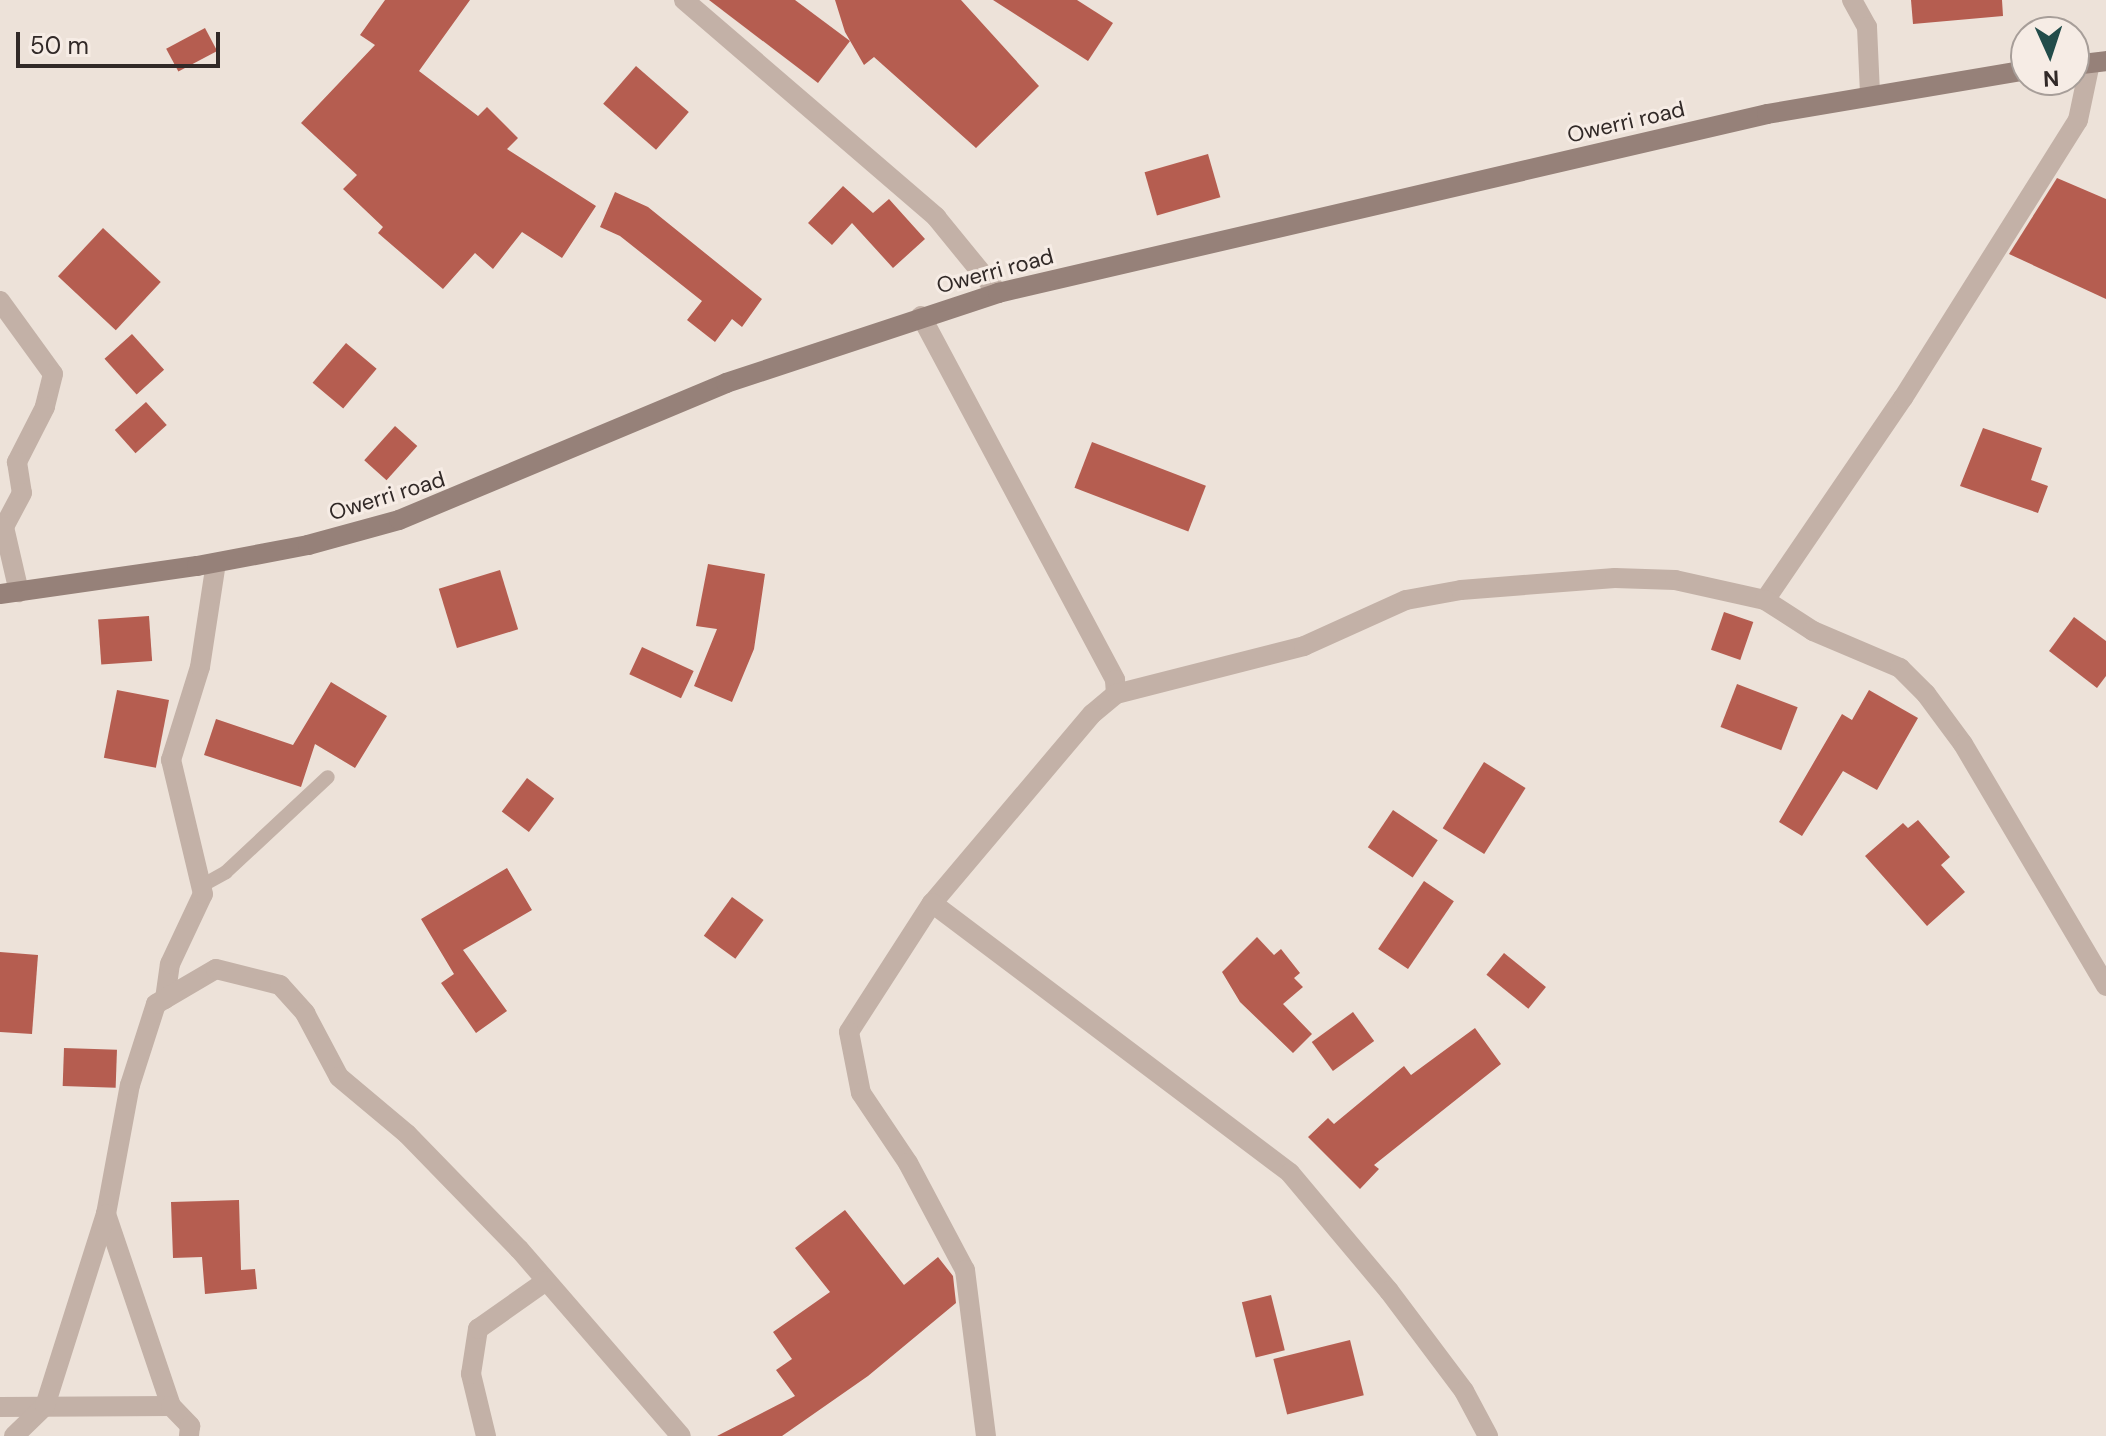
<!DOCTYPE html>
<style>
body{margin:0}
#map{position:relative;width:2106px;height:1436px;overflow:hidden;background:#ede2d9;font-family:"DM Sans",sans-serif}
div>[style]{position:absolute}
.building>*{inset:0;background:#b55d50;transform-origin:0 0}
.service>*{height:14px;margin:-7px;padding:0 7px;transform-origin:7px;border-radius:7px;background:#c3b1a7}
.minor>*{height:20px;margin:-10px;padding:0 10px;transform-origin:10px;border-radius:10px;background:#c3b1a7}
.secondary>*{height:20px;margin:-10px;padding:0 10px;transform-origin:10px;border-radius:10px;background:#968179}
span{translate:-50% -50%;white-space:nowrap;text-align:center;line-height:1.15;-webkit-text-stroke:6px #f6ece5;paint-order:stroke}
.street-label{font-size:22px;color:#312927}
.north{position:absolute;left:2010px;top:16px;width:80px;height:80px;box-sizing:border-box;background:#f6ece5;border:2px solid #a79e99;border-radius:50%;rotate:177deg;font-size:22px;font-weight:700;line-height:32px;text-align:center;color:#312927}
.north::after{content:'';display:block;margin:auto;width:28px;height:36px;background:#224c4a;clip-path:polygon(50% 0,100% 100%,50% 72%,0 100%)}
.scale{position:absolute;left:16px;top:32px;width:204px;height:36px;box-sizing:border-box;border:4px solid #312927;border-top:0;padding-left:10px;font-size:24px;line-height:28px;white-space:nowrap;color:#312927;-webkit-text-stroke:6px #f6ece5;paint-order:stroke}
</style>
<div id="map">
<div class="building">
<i style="clip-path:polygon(385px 0,470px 0,419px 71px,478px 116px,487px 107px,518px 138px,507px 149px,596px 206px,562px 258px,522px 232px,493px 269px,475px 253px,443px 289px,378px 233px,383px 227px,343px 189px,357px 175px,301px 123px,375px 45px,360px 35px)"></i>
<i style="clip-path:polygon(709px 0,795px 0,850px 41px,818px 83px)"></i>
<i style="clip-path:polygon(835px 0,961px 0,1039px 86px,976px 148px,874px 57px,864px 65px,845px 32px)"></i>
<i style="clip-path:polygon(993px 0,1077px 0,1113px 23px,1088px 61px)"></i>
<i style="clip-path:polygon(1911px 0,2002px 0,2003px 16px,1913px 24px)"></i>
<i style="left:205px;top:28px;width:26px;height:44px;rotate:62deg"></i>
<i style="left:636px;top:66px;width:70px;height:50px;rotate:41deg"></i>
<i style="left:1208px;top:154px;width:45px;height:66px;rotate:74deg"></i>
<i style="clip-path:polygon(2057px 178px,2106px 199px,2106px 299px,2009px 254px)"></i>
<i style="clip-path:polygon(843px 186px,873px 213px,889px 199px,925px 239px,893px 268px,852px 223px,832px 245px,808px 223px)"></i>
<i style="clip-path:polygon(615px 192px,648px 207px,762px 299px,742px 327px,732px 319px,715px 342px,687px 320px,702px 301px,620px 236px,600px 227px)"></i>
<i style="left:103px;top:228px;width:79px;height:66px;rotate:43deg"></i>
<i style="left:132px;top:334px;width:48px;height:37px;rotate:48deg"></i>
<i style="left:346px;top:343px;width:40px;height:52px;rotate:40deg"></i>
<i style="left:146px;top:402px;width:31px;height:42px;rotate:48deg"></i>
<i style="left:395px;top:426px;width:30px;height:46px;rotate:42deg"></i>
<i style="clip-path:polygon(1983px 428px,2042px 448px,2031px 480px,2048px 486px,2038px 513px,1960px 486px)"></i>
<i style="left:1092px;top:442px;width:122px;height:49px;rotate:21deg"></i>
<i style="clip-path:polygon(708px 564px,765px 574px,754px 649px,732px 702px,694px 686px,717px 629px,696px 626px)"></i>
<i style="left:500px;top:570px;width:62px;height:64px;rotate:73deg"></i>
<i style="left:1724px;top:612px;width:31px;height:40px;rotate:19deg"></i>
<i style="left:149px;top:616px;width:45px;height:51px;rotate:86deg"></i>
<i style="clip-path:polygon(2074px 617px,2106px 641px,2106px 676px,2097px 688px,2049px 651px)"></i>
<i style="left:642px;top:647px;width:57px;height:30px;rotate:25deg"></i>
<i style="clip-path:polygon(331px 682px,387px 716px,355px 768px,315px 744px,301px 787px,204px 755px,216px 719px,293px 745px)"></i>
<i style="left:1737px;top:684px;width:65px;height:46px;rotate:21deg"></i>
<i style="left:117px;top:690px;width:53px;height:69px;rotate:11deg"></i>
<i style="clip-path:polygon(1869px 690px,1918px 718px,1877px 790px,1843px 771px,1802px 836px,1779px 822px,1842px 714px,1852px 720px)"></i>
<i style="left:1484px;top:762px;width:49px;height:78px;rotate:32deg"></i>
<i style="left:527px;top:778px;width:34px;height:42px;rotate:37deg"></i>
<i style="left:1393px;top:810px;width:54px;height:45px;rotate:34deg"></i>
<i style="clip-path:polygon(1918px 820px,1950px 857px,1941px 865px,1965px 892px,1927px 926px,1865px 856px,1903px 823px,1908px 828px)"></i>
<i style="clip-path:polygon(507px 868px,532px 910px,463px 950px,507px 1011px,476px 1033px,441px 983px,454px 974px,421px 919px)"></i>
<i style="left:1424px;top:881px;width:36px;height:82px;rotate:34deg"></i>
<i style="left:732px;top:897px;width:39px;height:48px;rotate:36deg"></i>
<i style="clip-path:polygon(1257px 937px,1274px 955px,1281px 949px,1300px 973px,1294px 978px,1303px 987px,1283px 1004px,1312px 1034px,1293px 1053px,1240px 1002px,1222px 972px)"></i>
<i style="clip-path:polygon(0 952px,38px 955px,32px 1034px,0 1032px)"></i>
<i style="left:1504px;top:953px;width:54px;height:28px;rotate:39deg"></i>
<i style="left:1353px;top:1012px;width:36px;height:51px;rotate:54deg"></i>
<i style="clip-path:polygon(1475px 1028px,1501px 1064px,1374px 1165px,1379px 1169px,1360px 1189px,1308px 1137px,1328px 1118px,1334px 1124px,1404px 1066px,1411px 1075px)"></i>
<i style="left:64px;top:1048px;width:53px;height:38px;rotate:2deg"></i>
<i style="clip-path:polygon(239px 1200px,241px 1270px,255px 1269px,257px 1289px,205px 1294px,202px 1257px,173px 1258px,171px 1202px)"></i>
<i style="clip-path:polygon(845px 1210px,904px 1285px,938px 1257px,953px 1276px,956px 1303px,868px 1376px,782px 1436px,717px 1436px,795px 1396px,776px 1370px,792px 1359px,773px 1332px,830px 1292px,795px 1248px)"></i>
<i style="left:1271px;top:1295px;width:57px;height:30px;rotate:76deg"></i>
<i style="left:1350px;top:1340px;width:57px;height:79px;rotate:76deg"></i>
</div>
<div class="service">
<i style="left:203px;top:885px;width:26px;rotate:-29deg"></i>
<i style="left:226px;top:872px;width:139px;rotate:-43deg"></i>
</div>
<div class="minor">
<i style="left:684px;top:0;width:333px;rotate:40.7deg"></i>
<i style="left:936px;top:217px;width:98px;rotate:50.8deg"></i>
<i style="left:1852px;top:0;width:31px;rotate:61deg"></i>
<i style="left:1867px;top:27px;width:66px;rotate:87.4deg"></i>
<i style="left:0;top:301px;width:90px;rotate:54deg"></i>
<i style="left:53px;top:374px;width:34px;rotate:104deg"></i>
<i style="left:45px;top:407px;width:62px;rotate:117deg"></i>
<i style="left:17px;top:462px;width:31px;rotate:81deg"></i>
<i style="left:22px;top:493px;width:38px;rotate:118deg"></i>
<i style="left:4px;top:527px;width:67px;rotate:77deg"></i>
<i style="left:921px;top:316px;width:412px;rotate:61.9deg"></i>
<i style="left:1115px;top:680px;width:14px;rotate:86deg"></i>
<i style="left:1116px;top:694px;width:31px;rotate:140deg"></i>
<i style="left:1092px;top:714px;width:248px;rotate:130.2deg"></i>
<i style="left:932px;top:903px;width:448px;rotate:37deg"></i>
<i style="left:1290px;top:1173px;width:154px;rotate:50deg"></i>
<i style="left:1389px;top:1291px;width:125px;rotate:53.1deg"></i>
<i style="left:1464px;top:1391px;width:51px;rotate:61.9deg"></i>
<i style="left:1765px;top:600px;width:245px;rotate:-55.7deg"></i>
<i style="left:1903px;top:398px;width:328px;rotate:-57.8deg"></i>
<i style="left:2078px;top:120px;width:58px;rotate:-78.1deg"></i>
<i style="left:1116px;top:694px;width:194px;rotate:-14.3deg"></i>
<i style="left:1304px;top:646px;width:112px;rotate:-24.3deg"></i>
<i style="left:1406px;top:600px;width:56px;rotate:-10.3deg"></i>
<i style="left:1461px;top:590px;width:154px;rotate:-4.5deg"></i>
<i style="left:1615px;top:578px;width:60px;rotate:1.9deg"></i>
<i style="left:1675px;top:580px;width:92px;rotate:12.5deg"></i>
<i style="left:1765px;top:600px;width:57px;rotate:32.9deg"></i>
<i style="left:1813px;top:631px;width:95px;rotate:23deg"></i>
<i style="left:1900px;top:668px;width:37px;rotate:45deg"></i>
<i style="left:1926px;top:694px;width:62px;rotate:53.5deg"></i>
<i style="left:1963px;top:744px;width:281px;rotate:59.4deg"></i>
<i style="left:932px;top:903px;width:153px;rotate:122.8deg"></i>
<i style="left:849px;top:1032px;width:62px;rotate:78.9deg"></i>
<i style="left:861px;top:1093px;width:84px;rotate:56.1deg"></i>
<i style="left:908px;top:1163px;width:121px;rotate:62deg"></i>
<i style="left:965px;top:1270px;width:167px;rotate:82.8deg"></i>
<i style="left:165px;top:999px;width:35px;rotate:-82deg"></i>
<i style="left:170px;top:964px;width:77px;rotate:-64.8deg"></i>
<i style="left:203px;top:894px;width:138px;rotate:-103.4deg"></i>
<i style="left:171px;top:760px;width:97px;rotate:-72.7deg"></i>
<i style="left:200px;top:667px;width:105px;rotate:-81.3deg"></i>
<i style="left:171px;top:1406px;width:203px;rotate:-108.7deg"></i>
<i style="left:106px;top:1214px;width:131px;rotate:-79.5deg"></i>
<i style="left:130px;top:1085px;width:85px;rotate:-72.2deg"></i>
<i style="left:156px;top:1004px;width:69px;rotate:-30.3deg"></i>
<i style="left:216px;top:969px;width:66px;rotate:14deg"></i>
<i style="left:280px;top:985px;width:38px;rotate:48deg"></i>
<i style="left:305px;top:1013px;width:72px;rotate:62deg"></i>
<i style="left:339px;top:1077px;width:89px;rotate:40deg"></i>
<i style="left:407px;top:1134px;width:161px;rotate:45.8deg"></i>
<i style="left:519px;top:1249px;width:247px;rotate:49.1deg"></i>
<i style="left:0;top:1407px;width:171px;rotate:-0.3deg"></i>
<i style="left:171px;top:1406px;width:28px;rotate:46deg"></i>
<i style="left:190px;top:1426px;width:10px;rotate:96deg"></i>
<i style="left:14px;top:1436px;width:43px;rotate:-44.1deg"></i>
<i style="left:45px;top:1406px;width:201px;rotate:-72.4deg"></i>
<i style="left:486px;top:1436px;width:64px;rotate:-103.6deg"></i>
<i style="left:471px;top:1374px;width:46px;rotate:-81.2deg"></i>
<i style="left:478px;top:1329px;width:83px;rotate:-35.2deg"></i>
</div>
<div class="secondary">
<i style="left:2074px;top:65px;width:32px;rotate:-7deg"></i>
<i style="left:0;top:594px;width:199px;rotate:-8.1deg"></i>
<i style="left:197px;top:566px;width:113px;rotate:-10.7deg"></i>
<i style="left:308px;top:545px;width:94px;rotate:-15.4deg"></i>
<i style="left:399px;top:520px;width:355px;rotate:-22.7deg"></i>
<i style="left:726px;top:383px;width:287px;rotate:-18.3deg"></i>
<i style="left:998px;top:293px;width:790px;rotate:-13.1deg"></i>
<i style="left:1767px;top:114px;width:263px;rotate:-9.6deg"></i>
</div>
<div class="street-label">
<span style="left:1626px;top:122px;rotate:-13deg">Owerri road</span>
<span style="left:995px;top:271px;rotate:-15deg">Owerri road</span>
<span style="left:387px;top:496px;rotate:-17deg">Owerri road</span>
</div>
<div class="north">N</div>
<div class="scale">50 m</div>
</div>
